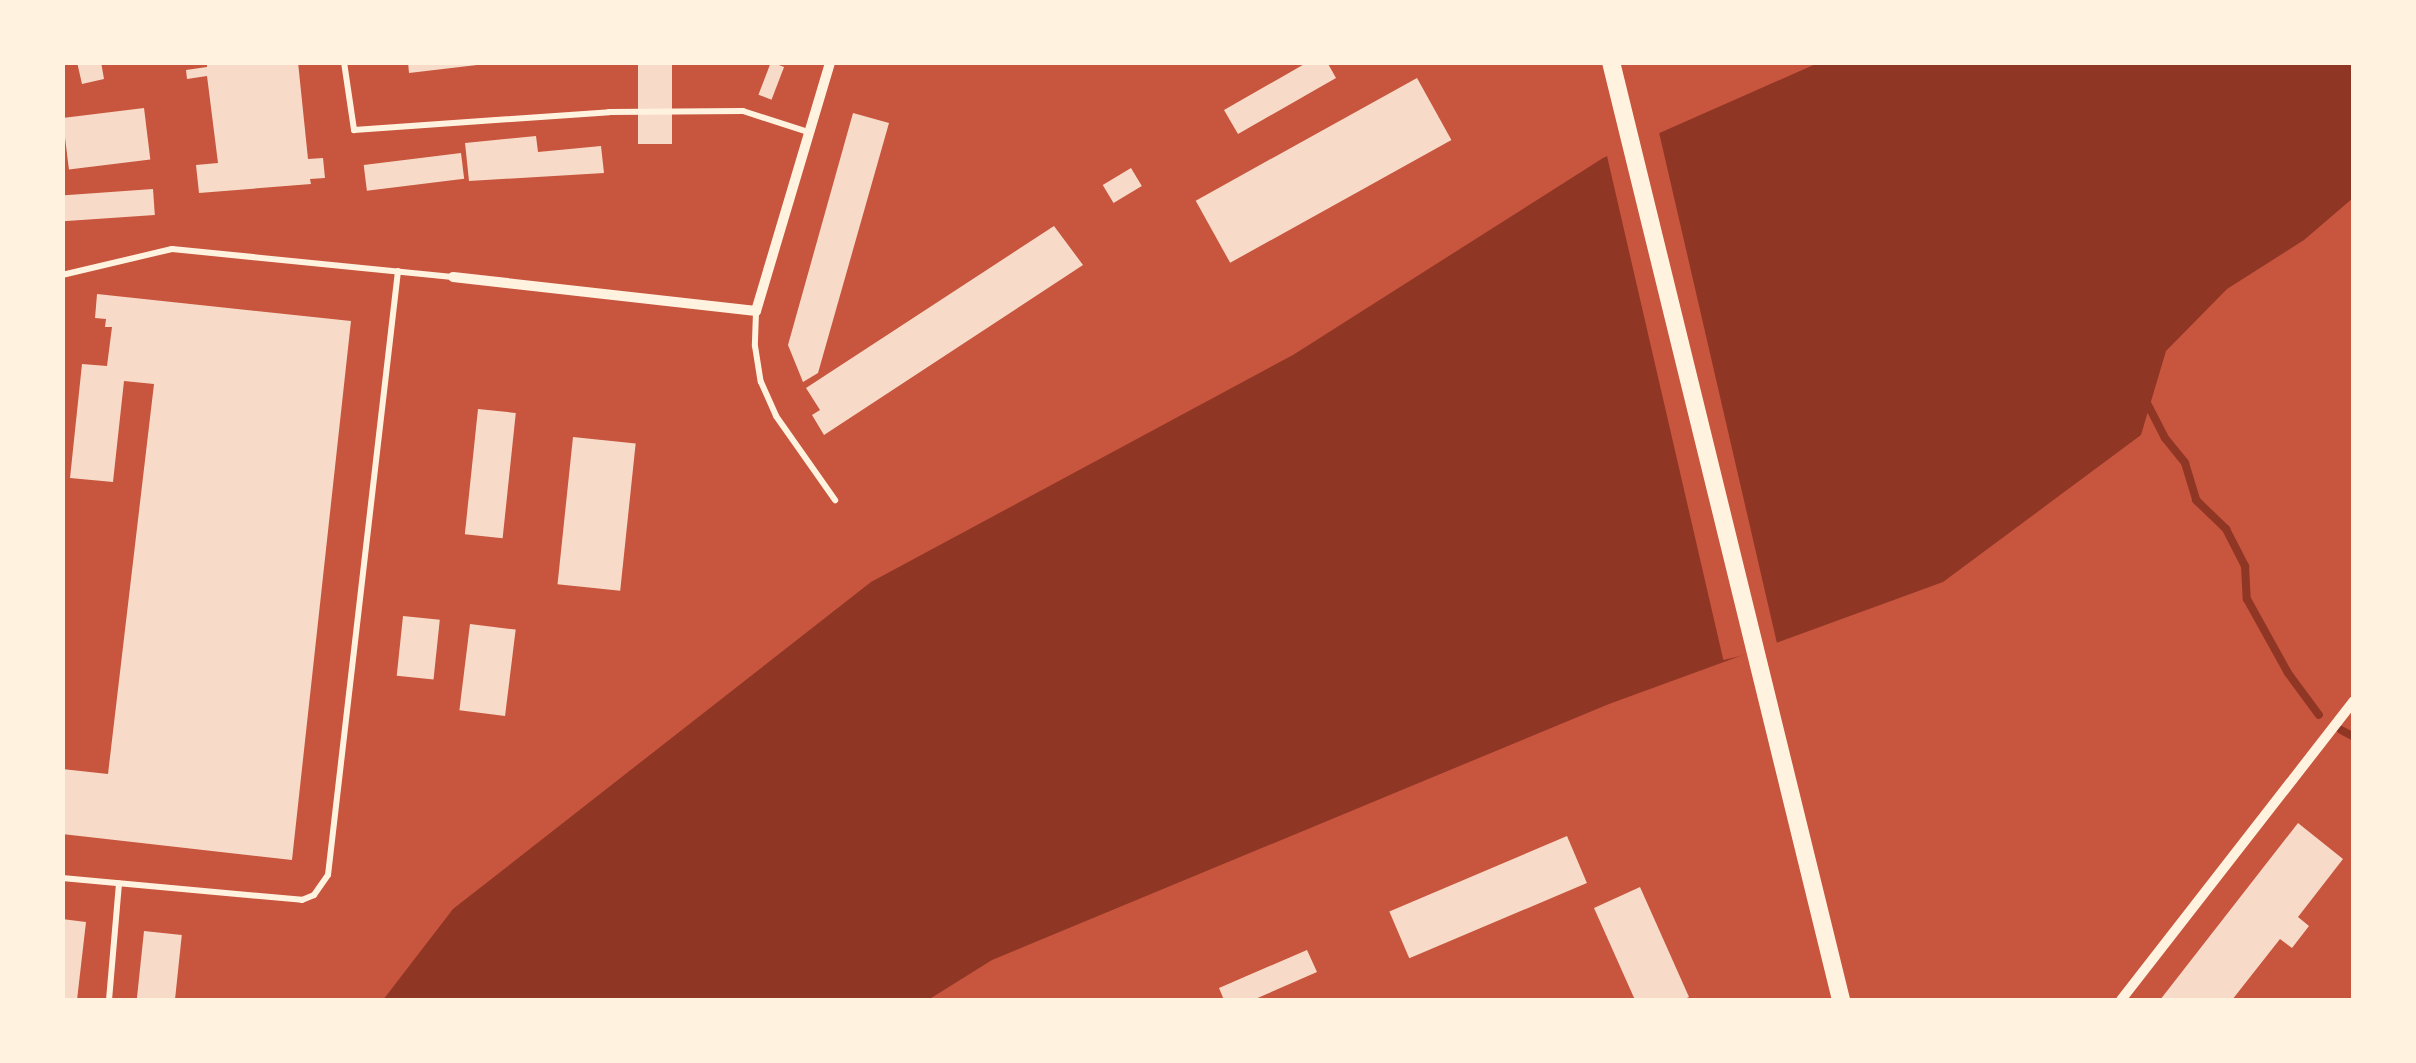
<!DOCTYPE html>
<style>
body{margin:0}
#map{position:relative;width:2416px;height:1063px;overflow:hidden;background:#c8553d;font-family:"PT Sans Narrow",sans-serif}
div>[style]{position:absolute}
.water>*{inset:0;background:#8f3625}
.pier>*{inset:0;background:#c8553d;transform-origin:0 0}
.stream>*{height:8px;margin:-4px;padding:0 4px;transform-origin:4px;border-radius:4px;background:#8f3625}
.building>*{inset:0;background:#f7dbc8;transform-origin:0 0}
.service>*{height:6px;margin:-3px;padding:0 3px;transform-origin:3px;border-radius:3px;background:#fff3e0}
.minor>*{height:10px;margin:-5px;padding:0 5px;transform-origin:5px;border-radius:5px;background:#fff3e0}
.primary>*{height:18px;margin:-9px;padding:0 9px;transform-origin:9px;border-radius:9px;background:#fff3e0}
span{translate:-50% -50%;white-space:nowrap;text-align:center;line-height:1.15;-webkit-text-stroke:10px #fff3e0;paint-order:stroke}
.frame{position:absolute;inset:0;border:65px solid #fff3e0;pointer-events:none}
</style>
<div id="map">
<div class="water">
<i style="clip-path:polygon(1818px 63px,2353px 63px,2353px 198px,2304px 240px,2227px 289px,2166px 351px,2141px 435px,1943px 582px,1609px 704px,992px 960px,928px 1000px,383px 1000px,453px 909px,871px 582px,1293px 355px,1603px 158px)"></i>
</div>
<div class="pier">
<i style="left:1658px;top:128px;width:533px;height:56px;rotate:77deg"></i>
</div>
<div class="stream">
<i style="left:2146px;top:401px;width:42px;rotate:62.8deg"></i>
<i style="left:2165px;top:438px;width:32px;rotate:51deg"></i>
<i style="left:2185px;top:463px;width:39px;rotate:73deg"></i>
<i style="left:2196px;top:500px;width:42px;rotate:44deg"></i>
<i style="left:2226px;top:529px;width:42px;rotate:62.8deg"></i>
<i style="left:2245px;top:566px;width:33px;rotate:87deg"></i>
<i style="left:2247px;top:599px;width:85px;rotate:61deg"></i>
<i style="left:2288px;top:673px;width:52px;rotate:53.6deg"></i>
<i style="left:2341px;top:730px;width:15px;rotate:28deg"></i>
</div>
<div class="building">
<i style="clip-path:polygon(77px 62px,101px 62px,104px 79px,82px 84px)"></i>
<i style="clip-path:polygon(207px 62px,298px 62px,308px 159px,323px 158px,325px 178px,310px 179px,311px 184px,199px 193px,196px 165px,218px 163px,207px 76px,187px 79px,186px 70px,207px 67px)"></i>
<i style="clip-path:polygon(408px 62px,476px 62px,477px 65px,409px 73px)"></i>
<i style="left:638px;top:62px;width:34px;height:82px"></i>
<i style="left:771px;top:62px;width:14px;height:35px;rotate:21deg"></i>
<i style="clip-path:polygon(1308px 62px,1327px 62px,1336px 78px,1238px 134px,1224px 110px)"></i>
<i style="left:1417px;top:78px;width:71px;height:253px;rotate:61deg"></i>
<i style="left:144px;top:108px;width:52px;height:82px;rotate:83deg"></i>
<i style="clip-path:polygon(853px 113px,889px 123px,818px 373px,803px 382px,788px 345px)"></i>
<i style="clip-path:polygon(536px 136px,538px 152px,601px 146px,604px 173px,469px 181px,465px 143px)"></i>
<i style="left:461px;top:153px;width:26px;height:98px;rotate:83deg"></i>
<i style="left:1131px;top:168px;width:21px;height:33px;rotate:59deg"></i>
<i style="left:153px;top:189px;width:26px;height:92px;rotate:86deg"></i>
<i style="clip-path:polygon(1054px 226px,1083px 265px,824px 435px,812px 415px,820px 410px,806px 388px)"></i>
<i style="clip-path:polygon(97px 294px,351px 321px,292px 860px,62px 834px,62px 769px,108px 774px,154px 384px,124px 381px,113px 482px,70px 478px,82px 364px,107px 366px,112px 327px,105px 327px,106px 319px,95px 318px)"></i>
<i style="left:478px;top:409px;width:38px;height:126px;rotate:6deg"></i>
<i style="left:573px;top:437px;width:63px;height:148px;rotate:6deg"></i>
<i style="left:403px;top:616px;width:37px;height:60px;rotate:6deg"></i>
<i style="left:470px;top:624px;width:46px;height:87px;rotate:7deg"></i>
<i style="clip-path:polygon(2298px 823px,2343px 859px,2298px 917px,2309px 926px,2292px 948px,2280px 939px,2232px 1000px,2160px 1000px)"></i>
<i style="left:1567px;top:836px;width:51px;height:193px;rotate:67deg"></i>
<i style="clip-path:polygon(1640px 887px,1689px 997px,1682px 1000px,1635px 1000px,1594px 908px)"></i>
<i style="clip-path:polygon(62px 919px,86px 922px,77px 1000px,62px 1000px)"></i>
<i style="left:144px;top:931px;width:38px;height:69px;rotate:6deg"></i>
<i style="clip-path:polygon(1307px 950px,1317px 972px,1253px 1000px,1224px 1000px,1219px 988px)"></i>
</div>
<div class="service">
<i style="left:344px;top:62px;width:69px;rotate:81.6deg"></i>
<i style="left:354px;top:130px;width:256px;rotate:-4deg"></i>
<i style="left:609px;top:112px;width:134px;rotate:-0.4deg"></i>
<i style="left:743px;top:111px;width:68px;rotate:17.9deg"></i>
<i style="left:62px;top:275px;width:113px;rotate:-13.3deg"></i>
<i style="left:172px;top:249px;width:282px;rotate:5.7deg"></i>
<i style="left:756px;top:312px;width:34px;rotate:92deg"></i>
<i style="left:755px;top:346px;width:36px;rotate:81deg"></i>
<i style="left:761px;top:382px;width:37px;rotate:66deg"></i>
<i style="left:776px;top:416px;width:103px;rotate:54.9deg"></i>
<i style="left:62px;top:878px;width:241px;rotate:5.2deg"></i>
<i style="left:302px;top:900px;width:13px;rotate:-23deg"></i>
<i style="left:314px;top:895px;width:24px;rotate:-55deg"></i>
<i style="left:328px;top:875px;width:608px;rotate:-83.39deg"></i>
<i style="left:109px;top:1000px;width:117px;rotate:-85.1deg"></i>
</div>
<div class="minor">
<i style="left:453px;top:277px;width:305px;rotate:6.4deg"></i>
<i style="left:756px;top:311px;width:260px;rotate:-73.4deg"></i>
<i style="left:2121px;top:1000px;width:379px;rotate:-52.1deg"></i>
</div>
<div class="primary">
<i style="left:1611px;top:62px;width:966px;rotate:76.22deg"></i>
</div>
<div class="frame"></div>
</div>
